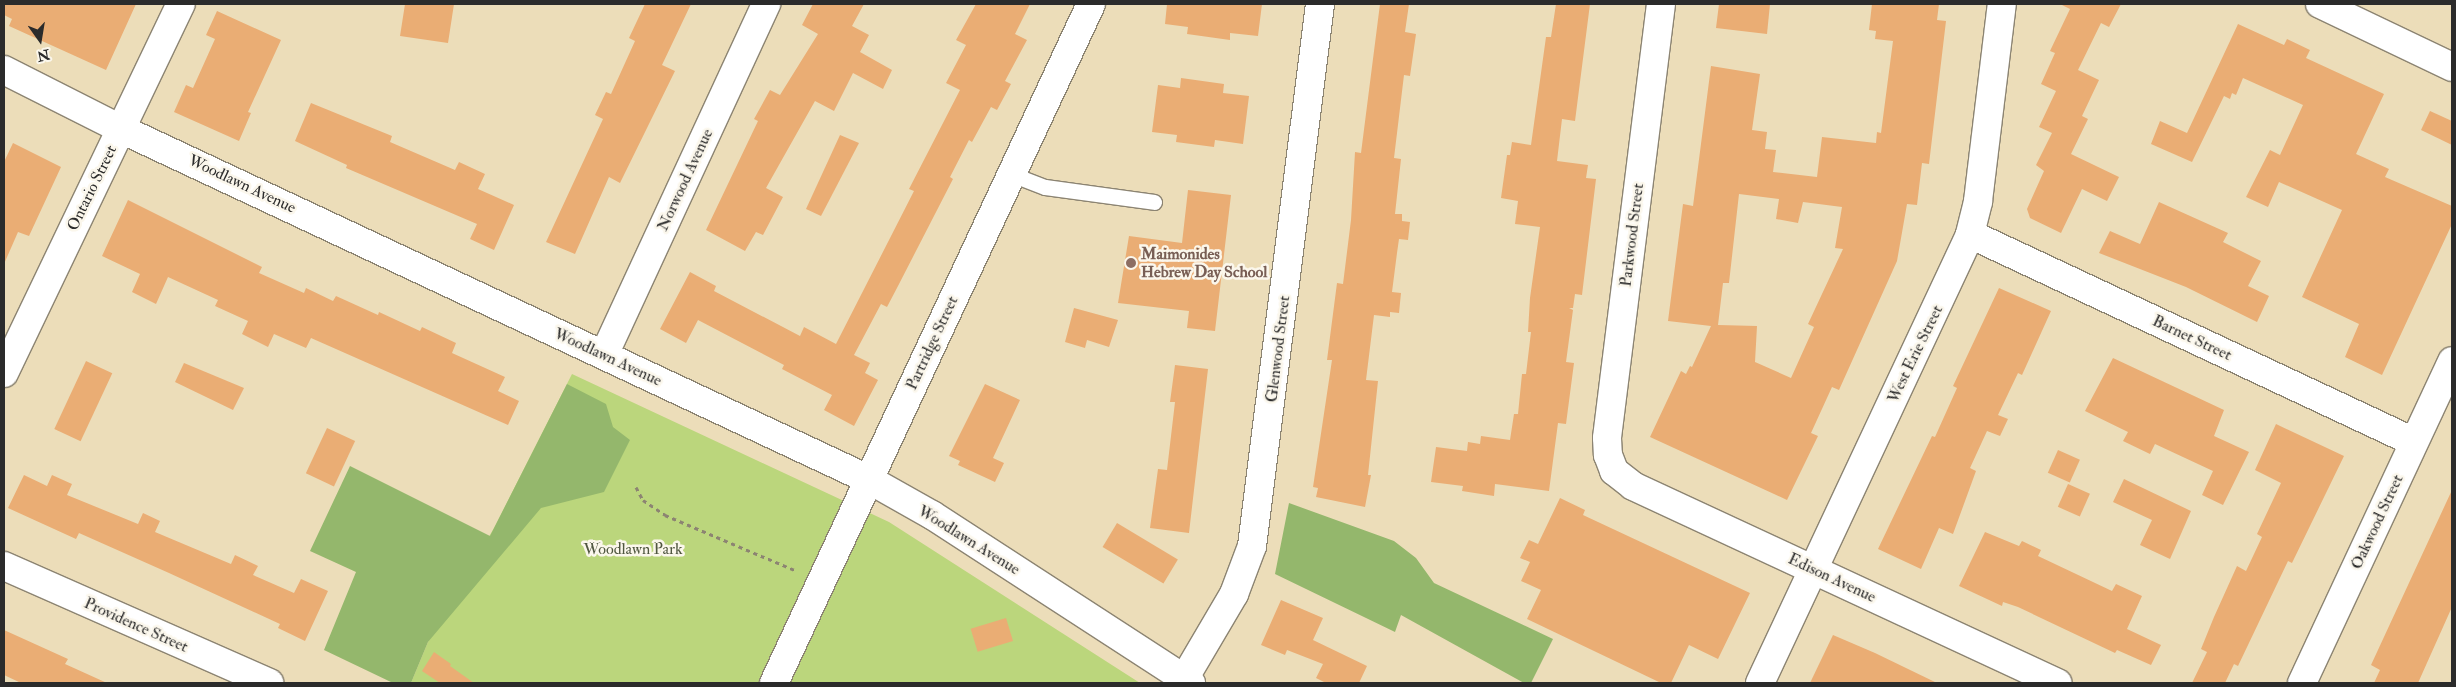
<!DOCTYPE html>
<style>
body{margin:0}
#map{position:relative;width:2456px;height:687px;overflow:hidden;background:#ecddb9;font-family:"IM FELL Double Pica",serif}
div>[style]{position:absolute}
.green>*{inset:0;background:#bbd67c}
.forest>*{inset:0;background:#94b76c}
.building>*{inset:0;background:#eaad74;transform-origin:0 0}
.path>*{height:3px;margin-top:-1.5px;transform-origin:0;background:repeating-linear-gradient(90deg,#8c8472 0 4px,transparent 0 8px)}
.roads{filter:drop-shadow(1px 0 #8c8472) drop-shadow(-1px 0 #8c8472) drop-shadow(0 1px #8c8472) drop-shadow(0 -1px #8c8472)}
.service>*{height:15px;margin:-7.5px;padding:0 7.5px;transform-origin:7.5px;border-radius:7.5px;background:#fff}
.minor>*{height:28px;margin:-14px;padding:0 14px;transform-origin:14px;border-radius:14px;background:#fff}
.dots>*{width:14px;height:14px;translate:-50% -50%;box-sizing:border-box;border:2px solid #fbf7ec;border-radius:50%}
span{translate:-50% -50%;white-space:nowrap;text-align:center;line-height:1.15;-webkit-text-stroke:5px #fbf7ec;paint-order:stroke}
.street-label{font-size:16px;color:#2b2b2b}
.education-label{font-size:16px;color:#785e54;font-weight:700}
.left{translate:0 -50%;text-align:left}
.park-label{font-size:16px;color:#4f563f}
.frame{position:absolute;inset:0;border:5px solid #2b2b2b;pointer-events:none}
.north{position:absolute;left:15px;top:15px;width:50px;height:50px;-webkit-text-stroke:4px #fbf7ec;paint-order:stroke;rotate:167deg;font-size:14px;font-weight:700;line-height:20px;text-align:center;color:#2b2b2b}
.north::after{content:'';display:block;margin:auto;width:18px;height:22px;background:#2b2b2b;clip-path:polygon(50% 0,100% 100%,50% 72%,0 100%)}
</style>
<div id="map">
<div class="green">
<i style="clip-path:polygon(572px 374px,889px 522px,1140px 683px,411px 683px,428px 642px,494px 528px)"></i>
</div>
<div class="forest">
<i style="clip-path:polygon(567px 384px,606px 404px,613px 427px,630px 440px,604px 492px,541px 508px,428px 642px,411px 683px,393px 683px,324px 650px,356px 572px,310px 551px,350px 466px,490px 536px)"></i>
<i style="clip-path:polygon(1289px 503px,1394px 541px,1416px 558px,1434px 583px,1553px 639px,1531px 683px,1524px 683px,1401px 615px,1395px 632px,1275px 574px)"></i>
</div>
<div class="building">
<i style="clip-path:polygon(4px 4px,136px 4px,106px 70px,9px 26px,12px 19px,4px 15px)"></i>
<i style="clip-path:polygon(405px 4px,454px 4px,448px 43px,400px 36px)"></i>
<i style="clip-path:polygon(645px 4px,691px 4px,662px 65px,675px 71px,620px 183px,609px 177px,575px 254px,546px 242px,603px 119px,595px 115px,606px 92px,611px 94px,635px 41px,629px 38px)"></i>
<i style="clip-path:polygon(813px 4px,864px 4px,852px 26px,869px 35px,860px 52px,892px 70px,883px 89px,853px 73px,834px 111px,815px 101px,766px 188px,783px 197px,763px 235px,756px 232px,745px 251px,706px 230px,758px 121px,754px 119px,770px 90px,780px 95px,818px 34px,802px 25px)"></i>
<i style="clip-path:polygon(976px 4px,1030px 4px,1015px 34px,1027px 40px,1005px 81px,1011px 84px,997px 110px,991px 107px,972px 142px,969px 140px,950px 177px,953px 179px,898px 286px,887px 307px,881px 304px,854px 355px,870px 363px,865px 373px,878px 380px,854px 426px,824px 410px,832px 395px,782px 369px,784px 365px,698px 320px,686px 343px,660px 329px,690px 272px,716px 286px,714px 291px,800px 336px,804px 327px,836px 344px,914px 191px,909px 189px,960px 90px,946px 83px,966px 45px,956px 40px)"></i>
<i style="clip-path:polygon(1167px 4px,1262px 4px,1258px 36px,1230px 33px,1230px 40px,1187px 34px,1188px 27px,1165px 24px)"></i>
<i style="clip-path:polygon(1380px 4px,1409px 4px,1405px 32px,1416px 34px,1410px 76px,1404px 75px,1394px 158px,1401px 159px,1395px 214px,1402px 214px,1402px 221px,1410px 222px,1408px 240px,1399px 239px,1397px 253px,1392px 292px,1401px 293px,1399px 313px,1390px 312px,1390px 317px,1374px 315px,1366px 380px,1378px 381px,1368px 475px,1371px 475px,1365px 507px,1316px 497px,1318px 488px,1313px 487px,1332px 360px,1327px 360px,1337px 283px,1343px 284px,1351px 220px,1355px 152px,1361px 153px)"></i>
<i style="clip-path:polygon(1556px 4px,1590px 4px,1575px 121px,1562px 119px,1557px 161px,1588px 165px,1586px 178px,1596px 179px,1582px 295px,1575px 294px,1573px 308px,1569px 308px,1573px 310px,1566px 362px,1574px 363px,1566px 424px,1558px 423px,1549px 491px,1495px 484px,1494px 496px,1462px 491px,1463px 486px,1431px 482px,1436px 447px,1467px 451px,1468px 442px,1480px 444px,1481px 436px,1510px 440px,1514px 414px,1518px 414px,1522px 374px,1526px 374px,1531px 332px,1528px 332px,1530px 298px,1540px 227px,1515px 224px,1518px 201px,1501px 198px,1507px 155px,1510px 155px,1512px 142px,1531px 145px,1546px 37px,1551px 37px)"></i>
<i style="clip-path:polygon(1719px 4px,1770px 4px,1767px 34px,1716px 28px)"></i>
<i style="clip-path:polygon(evenodd,1872px 4px,1939px 4px,1937px 20px,1946px 21px,1929px 164px,1922px 163px,1917px 205px,1907px 204px,1897px 261px,1839px 390px,1832px 387px,1811px 433px,1818px 436px,1787px 500px,1650px 437px,1681px 371px,1686px 374px,1690px 366px,1692px 367px,1711px 326px,1668px 321px,1683px 204px,1693px 206px,1711px 66px,1760px 74px,1752px 130px,1767px 132px,1765px 149px,1776px 150px,1773px 172px,1817px 177px,1822px 137px,1876px 143px,1877px 132px,1881px 133px,1893px 41px,1875px 39px,1876px 31px,1869px 30px,1872px 4px,1739px 194px,1779px 199px,1776px 219px,1798px 223px,1803px 202px,1842px 207px,1835px 248px,1843px 249px,1808px 324px,1814px 327px,1791px 378px,1755px 362px,1757px 326px,1718px 325px,1723px 283px,1729px 283px,1739px 194px)"></i>
<i style="clip-path:polygon(2060px 4px,2121px 4px,2109px 27px,2101px 23px,2078px 70px,2099px 80px,2082px 116px,2088px 119px,2071px 154px,2119px 177px,2107px 201px,2082px 189px,2061px 233px,2030px 218px,2027px 209px,2044px 171px,2036px 165px,2052px 133px,2039px 127px,2056px 91px,2041px 84px,2055px 53px,2050px 51px,2070px 9px)"></i>
<i style="clip-path:polygon(217px 11px,281px 40px,248px 112px,251px 113px,239px 141px,174px 112px,186px 85px,193px 88px,215px 39px,206px 35px)"></i>
<i style="clip-path:polygon(2238px 24px,2284px 45px,2287px 39px,2310px 50px,2306px 58px,2384px 94px,2356px 154px,2389px 169px,2385px 177px,2452px 206px,2452px 224px,2382px 375px,2345px 357px,2359px 324px,2302px 297px,2342px 210px,2279px 182px,2268px 207px,2246px 197px,2270px 150px,2280px 155px,2303px 105px,2243px 78px,2236px 95px,2232px 93px,2230px 99px,2224px 96px,2192px 162px,2151px 144px,2160px 121px,2187px 133px)"></i>
<i style="clip-path:polygon(1181px 78px,1224px 84px,1223px 93px,1249px 96px,1243px 144px,1215px 140px,1214px 147px,1176px 142px,1177px 135px,1152px 132px,1158px 85px,1180px 88px)"></i>
<i style="clip-path:polygon(311px 103px,392px 136px,390px 142px,455px 170px,459px 162px,485px 174px,478px 189px,514px 205px,494px 250px,470px 239px,477px 224px,346px 168px,347px 165px,295px 141px)"></i>
<i style="clip-path:polygon(2430px 111px,2452px 121px,2452px 145px,2421px 130px)"></i>
<i style="clip-path:polygon(840px 135px,859px 143px,821px 216px,806px 209px)"></i>
<i style="clip-path:polygon(13px 143px,61px 167px,29px 236px,18px 232px,4px 264px,4px 162px)"></i>
<i style="clip-path:polygon(1188px 190px,1231px 195px,1215px 331px,1187px 328px,1189px 311px,1118px 303px,1129px 236px,1182px 243px)"></i>
<i style="clip-path:polygon(128px 200px,262px 267px,259px 273px,304px 293px,306px 288px,333px 301px,336px 296px,378px 315px,379px 312px,420px 331px,422px 327px,456px 343px,452px 353px,505px 377px,498px 391px,519px 401px,508px 425px,311px 338px,306px 348px,274px 334px,268px 347px,242px 334px,248px 321px,215px 306px,218px 300px,168px 277px,156px 304px,132px 292px,140px 274px,102px 256px)"></i>
<i style="clip-path:polygon(2159px 202px,2228px 233px,2223px 242px,2261px 261px,2248px 286px,2269px 296px,2257px 322px,2186px 287px,2099px 253px,2110px 231px,2140px 244px)"></i>
<i style="clip-path:polygon(1999px 288px,2051px 311px,2022px 375px,2018px 373px,1998px 415px,2008px 419px,2000px 436px,1987px 431px,1970px 468px,1976px 471px,1953px 534px,1939px 528px,1921px 569px,1878px 549px,1932px 436px,1935px 437px,1957px 388px,1953px 386px)"></i>
<i style="clip-path:polygon(1074px 308px,1118px 320px,1109px 347px,1087px 340px,1085px 348px,1065px 342px)"></i>
<i style="clip-path:polygon(2113px 358px,2224px 410px,2214px 436px,2249px 452px,2223px 505px,2202px 495px,2213px 471px,2155px 444px,2150px 454px,2123px 441px,2128px 432px,2085px 411px)"></i>
<i style="left:86px;top:361px;width:29px;height:75px;rotate:25deg"></i>
<i style="clip-path:polygon(184px 363px,244px 388px,233px 410px,175px 382px)"></i>
<i style="clip-path:polygon(1175px 365px,1208px 369px,1189px 533px,1150px 528px,1158px 469px,1167px 470px,1175px 402px,1170px 402px)"></i>
<i style="clip-path:polygon(985px 384px,1020px 400px,993px 458px,1004px 463px,995px 482px,958px 465px,960px 461px,949px 456px)"></i>
<i style="clip-path:polygon(2276px 424px,2344px 456px,2292px 563px,2288px 561px,2238px 666px,2234px 664px,2225px 683px,2192px 683px,2207px 652px,2201px 649px,2214px 617px,2237px 566px,2246px 571px,2262px 537px,2257px 534px,2281px 483px,2255px 470px)"></i>
<i style="left:327px;top:428px;width:31px;height:50px;rotate:25deg"></i>
<i style="left:2058px;top:450px;width:24px;height:25px;rotate:24deg"></i>
<i style="clip-path:polygon(24px 475px,47px 486px,52px 475px,72px 484px,67px 495px,138px 524px,143px 513px,160px 521px,155px 532px,231px 564px,235px 555px,258px 566px,253px 575px,294px 593px,301px 579px,328px 591px,305px 641px,278px 628px,280px 624px,169px 573px,79px 533px,76px 539px,8px 508px)"></i>
<i style="clip-path:polygon(2124px 479px,2191px 511px,2170px 559px,2140px 545px,2152px 520px,2113px 502px)"></i>
<i style="left:2068px;top:484px;width:24px;height:25px;rotate:24deg"></i>
<i style="clip-path:polygon(2452px 490px,2452px 607px,2418px 683px,2374px 683px,2380px 670px,2371px 665px)"></i>
<i style="clip-path:polygon(1560px 498px,1585px 510px,1583px 515px,1750px 593px,1718px 659px,1689px 645px,1671px 683px,1661px 683px,1527px 619px,1541px 590px,1521px 581px,1530px 562px,1520px 558px,1529px 540px,1538px 544px)"></i>
<i style="left:1117px;top:523px;width:71px;height:28px;rotate:31deg"></i>
<i style="clip-path:polygon(1985px 532px,2019px 546px,2022px 541px,2041px 550px,2038px 556px,2112px 591px,2116px 584px,2142px 596px,2127px 629px,2161px 645px,2151px 665px,2117px 650px,2115px 653px,2018px 607px,2003px 602px,2002px 606px,1959px 586px)"></i>
<i style="clip-path:polygon(1281px 600px,1323px 618px,1313px 640px,1367px 666px,1359px 683px,1326px 683px,1316px 678px,1323px 664px,1287px 650px,1285px 655px,1261px 645px)"></i>
<i style="left:1006px;top:618px;width:24px;height:37px;rotate:73deg"></i>
<i style="clip-path:polygon(4px 630px,68px 659px,65px 664px,107px 683px,21px 683px,4px 675px)"></i>
<i style="clip-path:polygon(1833px 635px,1875px 653px,1937px 683px,1810px 683px)"></i>
<i style="clip-path:polygon(434px 652px,451px 664px,450px 666px,474px 683px,440px 683px,422px 671px)"></i>
</div>
<div class="path">
<i style="left:636px;top:487px;width:15px;rotate:62deg"></i>
<i style="left:643px;top:500px;width:27px;rotate:34deg"></i>
<i style="left:665px;top:515px;width:143px;rotate:23deg"></i>
</div>
<div class="roads">
<div class="service">
<i style="left:1011px;top:174px;width:36px;rotate:21deg"></i>
<i style="left:1045px;top:187px;width:110px;rotate:7.8deg"></i>
</div>
<div class="minor">
<i style="left:1661px;top:4px;width:437px;rotate:97.1deg"></i>
<i style="left:1607px;top:438px;width:17px;rotate:87deg"></i>
<i style="left:1608px;top:455px;width:17px;rotate:69deg"></i>
<i style="left:1614px;top:471px;width:24px;rotate:38deg"></i>
<i style="left:1633px;top:486px;width:468px;rotate:24.9deg"></i>
<i style="left:2320px;top:4px;width:146px;rotate:25.5deg"></i>
<i style="left:4px;top:70px;width:131px;rotate:26.8deg"></i>
<i style="left:121px;top:129px;width:825px;rotate:25.11deg"></i>
<i style="left:868px;top:479px;width:73px;rotate:29.4deg"></i>
<i style="left:932px;top:515px;width:309px;rotate:33deg"></i>
<i style="left:1970px;top:234px;width:490px;rotate:25.1deg"></i>
<i style="left:604px;top:355px;width:387px;rotate:-65.2deg"></i>
<i style="left:4px;top:373px;width:409px;rotate:-64.4deg"></i>
<i style="left:4px;top:566px;width:290px;rotate:23.8deg"></i>
<i style="left:1184px;top:679px;width:99px;rotate:-59.5deg"></i>
<i style="left:1234px;top:594px;width:51px;rotate:-69.4deg"></i>
<i style="left:1252px;top:546px;width:546px;rotate:-82.85deg"></i>
<i style="left:774px;top:683px;width:749px;rotate:-64.97deg"></i>
<i style="left:1760px;top:683px;width:496px;rotate:-64.9deg"></i>
<i style="left:1970px;top:234px;width:34px;rotate:-76deg"></i>
<i style="left:1978px;top:201px;width:198px;rotate:-83.1deg"></i>
<i style="left:2302px;top:683px;width:355px;rotate:-65deg"></i>
</div>
</div>
<div class="dots">
<i style="left:1131px;top:263px;background:#8d6e63"></i>
</div>
<div class="street-label">
<span style="left:685px;top:180px;rotate:-65deg">Norwood Avenue</span>
<span style="left:242px;top:184px;rotate:25deg">Woodlawn Avenue</span>
<span style="left:92px;top:188px;rotate:-64deg">Ontario Street</span>
<span style="left:1632px;top:235px;rotate:-83deg">Parkwood Street</span>
<span style="left:2192px;top:338px;rotate:25deg">Barnet Street</span>
<span style="left:932px;top:343px;rotate:-65deg">Partridge Street</span>
<span style="left:1278px;top:349px;rotate:-83deg">Glenwood Street</span>
<span style="left:1915px;top:354px;rotate:-64deg">West Erie Street</span>
<span style="left:608px;top:357px;rotate:25deg">Woodlawn Avenue</span>
<span style="left:2377px;top:522px;rotate:-65deg">Oakwood Street</span>
<span style="left:969px;top:540px;rotate:32deg">Woodlawn Avenue</span>
<span style="left:1832px;top:578px;rotate:25deg">Edison Avenue</span>
<span style="left:136px;top:625px;rotate:24deg">Providence Street</span>
</div>
<div class="education-label">
<span class="left" style="left:1141px;top:263px">Maimonides<br>Hebrew Day School</span>
</div>
<div class="park-label">
<span style="left:633px;top:549px">Woodlawn Park</span>
</div>
<div class="frame"></div>
<div class="north">N</div>
</div>
